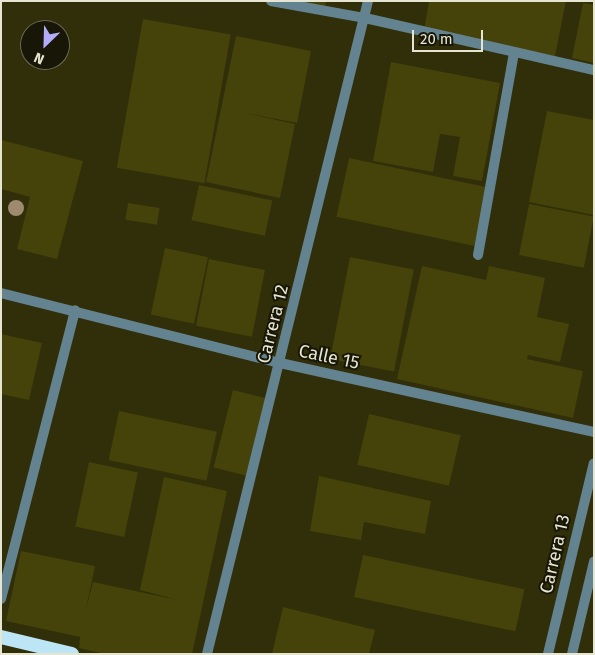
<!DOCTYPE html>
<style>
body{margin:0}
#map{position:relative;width:595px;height:655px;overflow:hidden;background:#312f09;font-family:"Fira Sans",sans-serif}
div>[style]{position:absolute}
.building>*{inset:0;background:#45420a;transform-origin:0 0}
.service>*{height:10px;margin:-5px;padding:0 5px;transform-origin:5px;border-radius:5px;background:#648390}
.minor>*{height:10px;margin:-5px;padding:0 5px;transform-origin:5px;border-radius:5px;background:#648390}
.trunk>*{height:14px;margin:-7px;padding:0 7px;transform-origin:7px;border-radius:7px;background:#bce5f6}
.trees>*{width:16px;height:16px;margin:-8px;border-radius:50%;background:#a08a6f}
span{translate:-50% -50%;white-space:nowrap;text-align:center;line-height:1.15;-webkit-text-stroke:4px #171607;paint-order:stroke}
.street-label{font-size:18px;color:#e6e5d1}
.frame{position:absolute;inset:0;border:2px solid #e6e5d1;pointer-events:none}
.north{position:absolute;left:20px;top:20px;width:50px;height:50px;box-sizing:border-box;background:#171607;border:1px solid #6a6958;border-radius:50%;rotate:204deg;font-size:14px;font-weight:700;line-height:20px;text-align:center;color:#e6e5d1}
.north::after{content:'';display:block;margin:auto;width:18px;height:22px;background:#b1adfa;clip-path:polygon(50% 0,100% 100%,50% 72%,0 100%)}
.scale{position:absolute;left:412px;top:30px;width:71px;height:22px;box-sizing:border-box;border:2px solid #e6e5d1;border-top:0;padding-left:6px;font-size:15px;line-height:18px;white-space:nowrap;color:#e6e5d1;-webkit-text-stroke:4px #171607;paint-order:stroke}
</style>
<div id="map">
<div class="building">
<i style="clip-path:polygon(294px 1px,326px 1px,325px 7px)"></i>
<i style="clip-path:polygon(429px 1px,566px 1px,555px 56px,424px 30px)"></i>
<i style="clip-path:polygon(583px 3px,594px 5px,594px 63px,572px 58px)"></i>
<i style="left:143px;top:19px;width:89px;height:151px;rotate:10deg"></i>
<i style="clip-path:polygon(236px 36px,311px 51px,297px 123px,245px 113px,295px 124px,280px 198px,206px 182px)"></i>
<i style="clip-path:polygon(391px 62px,500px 83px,482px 181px,453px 176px,460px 137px,440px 134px,433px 172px,373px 161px)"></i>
<i style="clip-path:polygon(547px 111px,594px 120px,594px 215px,529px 202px)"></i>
<i style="clip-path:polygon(1px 140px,83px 161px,57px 259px,17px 249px,30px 197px,1px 189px)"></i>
<i style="left:349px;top:158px;width:141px;height:60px;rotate:12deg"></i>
<i style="left:199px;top:185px;width:75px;height:36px;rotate:12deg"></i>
<i style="left:128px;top:203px;width:32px;height:17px;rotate:9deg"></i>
<i style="left:529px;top:204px;width:66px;height:52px;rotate:11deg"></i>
<i style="left:165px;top:248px;width:44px;height:68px;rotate:12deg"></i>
<i style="left:350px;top:257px;width:65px;height:104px;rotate:11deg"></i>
<i style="left:209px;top:259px;width:57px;height:68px;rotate:11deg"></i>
<i style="clip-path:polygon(422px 266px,486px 280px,489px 266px,545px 278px,537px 317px,569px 324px,560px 362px,528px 355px,527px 359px,583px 371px,573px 418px,397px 379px)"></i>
<i style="clip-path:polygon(1px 334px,42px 343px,29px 400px,1px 394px)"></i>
<i style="left:233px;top:390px;width:34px;height:80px;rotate:14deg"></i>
<i style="left:119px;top:411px;width:100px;height:50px;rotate:12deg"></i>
<i style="left:369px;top:414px;width:94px;height:52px;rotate:13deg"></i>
<i style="left:89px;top:462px;width:50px;height:66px;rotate:12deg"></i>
<i style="clip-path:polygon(319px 476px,431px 501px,425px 534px,364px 522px,361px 540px,310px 531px)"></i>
<i style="clip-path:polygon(164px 477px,227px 491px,192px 654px,105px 654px,79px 648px,80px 637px,6px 621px,21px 551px,95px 566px,86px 609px,93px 582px,178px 600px,140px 590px)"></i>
<i style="left:363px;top:555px;width:165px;height:43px;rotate:12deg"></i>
<i style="clip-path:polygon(283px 607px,375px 630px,369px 654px,272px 654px)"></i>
</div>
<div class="service">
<i style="left:478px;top:255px;width:206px;rotate:-79.9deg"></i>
</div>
<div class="minor">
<i style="left:271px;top:1px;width:96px;rotate:10.3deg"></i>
<i style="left:365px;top:18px;width:235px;rotate:12.8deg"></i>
<i style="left:1px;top:293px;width:288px;rotate:14.1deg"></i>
<i style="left:280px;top:363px;width:321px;rotate:12.4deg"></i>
<i style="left:1px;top:599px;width:298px;rotate:-75.6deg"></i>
<i style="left:207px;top:654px;width:673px;rotate:-76.15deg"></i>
<i style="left:548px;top:654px;width:196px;rotate:-76.5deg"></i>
<i style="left:572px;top:654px;width:95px;rotate:-76.6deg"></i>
</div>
<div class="trunk">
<i style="left:1px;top:637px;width:73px;rotate:13.5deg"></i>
</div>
<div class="trees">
<i style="left:16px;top:208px"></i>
</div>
<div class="street-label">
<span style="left:273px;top:324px;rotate:-76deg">Carrera 12</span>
<span style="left:329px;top:357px;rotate:12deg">Calle 15</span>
<span style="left:555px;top:554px;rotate:-77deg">Carrera 13</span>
</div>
<div class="frame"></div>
<div class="north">N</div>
<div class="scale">20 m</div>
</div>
